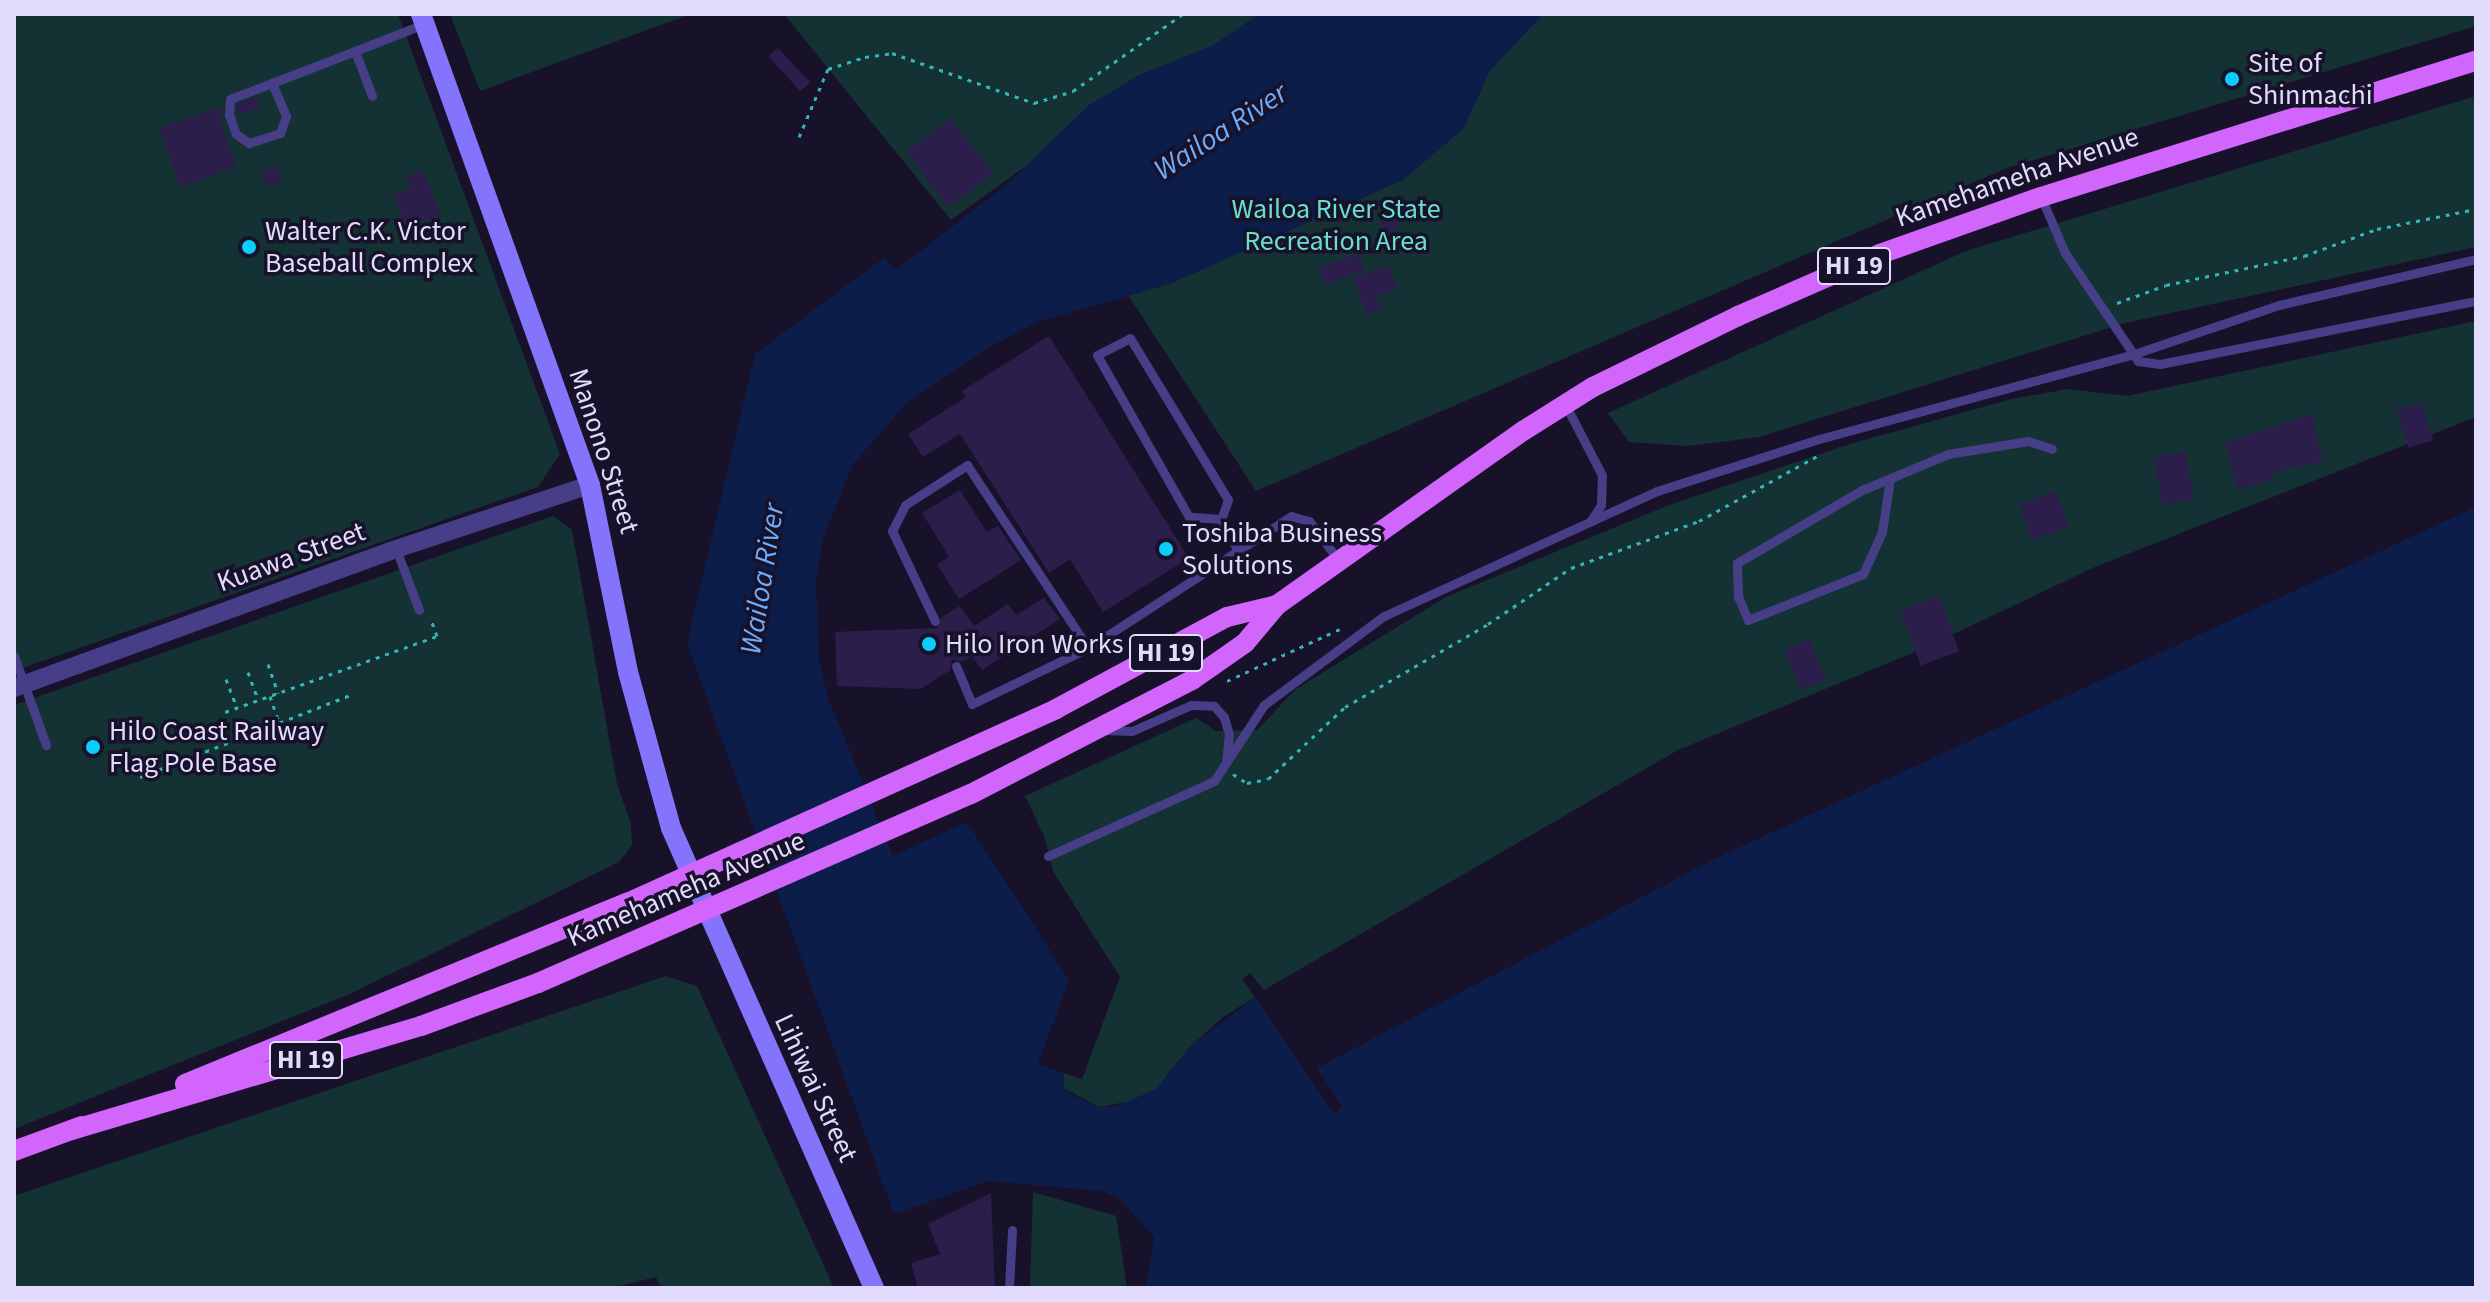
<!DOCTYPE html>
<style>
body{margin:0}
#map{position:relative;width:2490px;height:1302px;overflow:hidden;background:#18112a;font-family:"Source Sans 3",sans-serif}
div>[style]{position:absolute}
.green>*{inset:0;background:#143234}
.water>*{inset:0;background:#0c1d49}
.pier>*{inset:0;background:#18112a}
.building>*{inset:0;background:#2b1e4b;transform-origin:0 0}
.path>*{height:3px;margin-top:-1.5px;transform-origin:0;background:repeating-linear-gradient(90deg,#33b6ba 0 4px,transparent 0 10px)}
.lane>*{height:9px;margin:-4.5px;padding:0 4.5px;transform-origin:4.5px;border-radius:4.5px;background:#473e88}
.street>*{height:18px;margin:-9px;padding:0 9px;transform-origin:9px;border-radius:9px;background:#473e88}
.secondary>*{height:20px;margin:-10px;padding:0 10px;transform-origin:10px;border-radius:10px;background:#8474fc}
.primary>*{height:20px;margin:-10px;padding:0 10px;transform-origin:10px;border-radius:10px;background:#d165fc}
.dots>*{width:22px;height:22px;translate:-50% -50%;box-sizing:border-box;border:4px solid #18112a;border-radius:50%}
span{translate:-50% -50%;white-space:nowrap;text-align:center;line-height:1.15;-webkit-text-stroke:7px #18112a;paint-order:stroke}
.shield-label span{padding:2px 6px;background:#18112a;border:2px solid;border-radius:6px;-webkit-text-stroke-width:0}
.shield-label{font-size:26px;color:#e2dbfe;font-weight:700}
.poi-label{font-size:28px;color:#e2dbfe}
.left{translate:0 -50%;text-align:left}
.street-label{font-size:28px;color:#e2dbfe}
.park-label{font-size:28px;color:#67dfcc}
.water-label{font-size:30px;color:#6cacfc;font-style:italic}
.frame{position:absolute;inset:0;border:16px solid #e2dbfe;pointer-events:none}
</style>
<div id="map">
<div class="green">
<i style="clip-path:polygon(14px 14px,398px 14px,560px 454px,538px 487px,14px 671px)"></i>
<i style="clip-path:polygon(450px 14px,691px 14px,480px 91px)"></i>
<i style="clip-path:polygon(784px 14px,2476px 14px,2476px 26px,2007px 168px,1256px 491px,1038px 157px,951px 220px)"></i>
<i style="clip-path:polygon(2476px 96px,2476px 247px,2125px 323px,1759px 437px,1688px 446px,1629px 442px,1608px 413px,1966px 251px)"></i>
<i style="clip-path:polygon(2476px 321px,2476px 417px,2097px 566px,1922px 649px,1678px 750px,1264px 990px,1250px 973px,1242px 979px,1255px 997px,1223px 1017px,1190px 1047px,1156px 1089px,1137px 1100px,1099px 1107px,1064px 1088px,1063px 1073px,1082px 1079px,1120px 977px,1054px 873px,1044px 836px,1025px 796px,1196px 718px,1216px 731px,1257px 730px,1296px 689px,1446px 597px,1669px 505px,1853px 443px,2012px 399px,2068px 389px,2127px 396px)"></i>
<i style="clip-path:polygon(553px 516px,572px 530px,617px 784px,631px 824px,632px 845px,619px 862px,352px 993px,14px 1129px,14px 705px)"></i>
<i style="clip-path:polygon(666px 976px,697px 986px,834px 1288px,661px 1288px,656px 1277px,612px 1288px,14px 1288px,14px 1196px)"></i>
<i style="clip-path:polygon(1033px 1192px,1116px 1216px,1127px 1288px,1030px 1288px)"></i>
</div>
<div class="water">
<i style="clip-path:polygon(1259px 14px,1543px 14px,1490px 71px,1463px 129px,1403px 180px,1170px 284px,1040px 321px,989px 347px,906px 404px,853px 464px,823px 539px,816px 578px,819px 659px,828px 698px,893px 856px,967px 822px,1069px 980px,1038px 1064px,1063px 1073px,1064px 1087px,1072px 1095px,1099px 1107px,1117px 1106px,1156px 1089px,1190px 1047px,1255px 997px,1335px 1113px,1342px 1107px,1317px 1068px,1714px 859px,2476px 507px,2476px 1288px,1146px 1288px,1154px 1237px,1120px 1199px,1101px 1191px,988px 1181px,894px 1214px,687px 643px,755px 354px,885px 257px,895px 270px,914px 256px,1004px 187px,1089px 105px,1137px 76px,1213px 45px)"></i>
</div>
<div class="pier">
<i style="clip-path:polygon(1253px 993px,1335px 1108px,1317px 1068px,1342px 1107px,1334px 1114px)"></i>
</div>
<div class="building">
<i style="left:778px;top:48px;width:47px;height:13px;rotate:47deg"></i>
<i style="clip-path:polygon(256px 97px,260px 107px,237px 116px,237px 104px)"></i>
<i style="clip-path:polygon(222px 106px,221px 122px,236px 167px,180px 187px,159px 128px)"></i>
<i style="left:951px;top:118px;width:70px;height:56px;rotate:53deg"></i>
<i style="left:278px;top:167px;width:16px;height:17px;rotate:76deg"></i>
<i style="clip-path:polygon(424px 170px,441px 217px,405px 224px,394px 194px,410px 188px,406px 176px)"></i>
<i style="left:1394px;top:212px;width:16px;height:16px;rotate:68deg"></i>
<i style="left:1359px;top:254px;width:18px;height:43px;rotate:71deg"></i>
<i style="clip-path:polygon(1388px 266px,1397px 289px,1377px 296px,1381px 309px,1366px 314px,1353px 278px)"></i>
<i style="clip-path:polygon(1049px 336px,1189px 558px,1103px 612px,1070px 559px,1049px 573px,960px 434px,923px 457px,908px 434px,966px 397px,962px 391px)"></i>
<i style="left:2421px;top:402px;width:40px;height:26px;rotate:72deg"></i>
<i style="clip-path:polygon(2312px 414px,2323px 461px,2271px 473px,2273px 480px,2238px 489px,2225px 443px)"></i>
<i style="left:2185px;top:451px;width:49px;height:32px;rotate:79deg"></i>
<i style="clip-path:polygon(960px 490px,987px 532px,998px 526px,1021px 560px,959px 599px,937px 564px,949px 557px,922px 513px)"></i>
<i style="left:2056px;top:491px;width:38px;height:39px;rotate:70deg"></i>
<i style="left:1939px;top:596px;width:59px;height:41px;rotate:70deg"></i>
<i style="clip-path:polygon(1044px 598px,1060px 619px,982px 670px,972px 656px,962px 662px,952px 659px,950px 670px,921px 689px,837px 686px,835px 632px,937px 628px,942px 617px,960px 606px,974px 626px,1008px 604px,1016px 615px)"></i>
<i style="left:1810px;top:639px;width:44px;height:27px;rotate:69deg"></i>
<i style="clip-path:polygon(991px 1193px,995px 1288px,918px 1288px,911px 1263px,940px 1254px,928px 1224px)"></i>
</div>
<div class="path">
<i style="left:799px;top:137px;width:74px;rotate:-66.9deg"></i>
<i style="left:828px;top:69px;width:39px;rotate:-18deg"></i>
<i style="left:865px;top:57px;width:27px;rotate:-8deg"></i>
<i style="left:892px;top:53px;width:151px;rotate:19.4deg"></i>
<i style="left:1034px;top:103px;width:41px;rotate:-17.1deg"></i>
<i style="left:1073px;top:91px;width:134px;rotate:-35deg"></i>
<i style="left:2117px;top:303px;width:52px;rotate:-20.2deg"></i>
<i style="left:2166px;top:285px;width:141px;rotate:-11.9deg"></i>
<i style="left:2304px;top:256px;width:78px;rotate:-20.3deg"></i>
<i style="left:2377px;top:229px;width:101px;rotate:-11.4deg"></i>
<i style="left:268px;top:664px;width:31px;rotate:71deg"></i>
<i style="left:248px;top:672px;width:30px;rotate:70deg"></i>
<i style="left:226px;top:679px;width:31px;rotate:69deg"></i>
<i style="left:1227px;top:681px;width:124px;rotate:-24.7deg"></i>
<i style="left:270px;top:696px;width:31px;rotate:71deg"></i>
<i style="left:225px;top:712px;width:225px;rotate:-19.7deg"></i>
<i style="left:437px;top:636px;width:20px;rotate:-110deg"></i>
<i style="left:1233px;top:774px;width:17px;rotate:33deg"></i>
<i style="left:1247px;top:783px;width:21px;rotate:-11deg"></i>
<i style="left:1268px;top:779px;width:105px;rotate:-43.1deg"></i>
<i style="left:1345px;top:707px;width:165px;rotate:-30.1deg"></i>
<i style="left:1488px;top:624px;width:100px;rotate:-34deg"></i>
<i style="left:1571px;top:568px;width:136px;rotate:-20.2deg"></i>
<i style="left:1699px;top:521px;width:135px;rotate:-28.8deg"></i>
<i style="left:140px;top:777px;width:225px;rotate:-21.3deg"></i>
</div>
<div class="lane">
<i style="left:355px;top:51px;width:48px;rotate:69.3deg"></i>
<i style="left:272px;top:83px;width:36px;rotate:67deg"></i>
<i style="left:286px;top:116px;width:18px;rotate:109deg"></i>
<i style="left:280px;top:133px;width:33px;rotate:162deg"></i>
<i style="left:249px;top:143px;width:16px;rotate:-145deg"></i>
<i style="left:236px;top:134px;width:20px;rotate:-110deg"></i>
<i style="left:229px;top:115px;width:16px;rotate:-86deg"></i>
<i style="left:230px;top:99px;width:45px;rotate:-20.9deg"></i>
<i style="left:272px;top:83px;width:89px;rotate:-21.1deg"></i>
<i style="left:355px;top:51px;width:74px;rotate:-21.4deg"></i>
<i style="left:2041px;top:197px;width:61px;rotate:66.8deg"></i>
<i style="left:2065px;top:253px;width:130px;rotate:55.9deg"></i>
<i style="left:2138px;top:361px;width:22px;rotate:8deg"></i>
<i style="left:2160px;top:364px;width:322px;rotate:-11.3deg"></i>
<i style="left:1565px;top:404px;width:80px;rotate:62.5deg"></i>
<i style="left:1602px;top:475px;width:30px;rotate:92deg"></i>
<i style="left:1601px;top:505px;width:20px;rotate:123deg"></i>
<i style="left:1890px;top:479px;width:54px;rotate:98.6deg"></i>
<i style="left:1882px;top:532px;width:46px;rotate:114.3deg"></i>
<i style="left:1863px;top:574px;width:124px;rotate:158.2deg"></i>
<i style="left:1748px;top:620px;width:25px;rotate:-113deg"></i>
<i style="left:1738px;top:597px;width:34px;rotate:-92deg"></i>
<i style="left:1737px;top:563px;width:145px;rotate:-30.3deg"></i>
<i style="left:1862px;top:490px;width:93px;rotate:-22.7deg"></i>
<i style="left:1948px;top:454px;width:81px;rotate:-9.2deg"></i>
<i style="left:2028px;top:441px;width:25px;rotate:18deg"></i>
<i style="left:1221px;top:519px;width:32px;rotate:-176deg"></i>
<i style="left:1189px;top:517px;width:186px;rotate:-119.6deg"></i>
<i style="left:1097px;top:355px;width:37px;rotate:-27deg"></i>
<i style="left:1130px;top:338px;width:189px;rotate:58.8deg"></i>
<i style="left:1228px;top:500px;width:20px;rotate:110deg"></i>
<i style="left:1221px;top:519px;width:34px;rotate:62deg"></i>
<i style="left:396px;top:549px;width:65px;rotate:69.3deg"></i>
<i style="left:935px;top:621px;width:100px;rotate:-115.5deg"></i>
<i style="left:892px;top:531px;width:29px;rotate:-63deg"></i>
<i style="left:905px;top:505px;width:74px;rotate:-32.8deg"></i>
<i style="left:967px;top:465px;width:219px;rotate:56.5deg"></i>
<i style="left:14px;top:656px;width:95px;rotate:70.2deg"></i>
<i style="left:956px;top:666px;width:41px;rotate:67.2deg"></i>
<i style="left:972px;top:704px;width:129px;rotate:-25.8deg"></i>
<i style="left:1088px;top:648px;width:242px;rotate:-33deg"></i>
<i style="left:1291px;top:516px;width:19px;rotate:16deg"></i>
<i style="left:1309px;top:521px;width:51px;rotate:52.9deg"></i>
<i style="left:1104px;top:730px;width:28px;rotate:2deg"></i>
<i style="left:1132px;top:731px;width:64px;rotate:-23.8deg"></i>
<i style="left:1191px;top:705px;width:23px;rotate:2deg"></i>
<i style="left:1214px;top:706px;width:15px;rotate:48deg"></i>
<i style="left:1224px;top:717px;width:18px;rotate:74deg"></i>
<i style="left:1229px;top:734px;width:29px;rotate:96deg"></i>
<i style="left:1048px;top:856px;width:182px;rotate:-24.3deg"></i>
<i style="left:1214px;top:781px;width:91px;rotate:-56.7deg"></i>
<i style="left:1264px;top:705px;width:149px;rotate:-36.6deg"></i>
<i style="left:1384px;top:616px;width:300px;rotate:-24.6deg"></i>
<i style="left:1657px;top:491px;width:170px;rotate:-17.8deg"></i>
<i style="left:1819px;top:439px;width:323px;rotate:-15.1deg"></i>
<i style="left:2131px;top:355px;width:156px;rotate:-18.7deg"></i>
<i style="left:2279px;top:305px;width:202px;rotate:-13.1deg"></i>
<i style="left:1009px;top:1288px;width:58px;rotate:-87deg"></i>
</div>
<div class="street">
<i style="left:14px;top:688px;width:400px;rotate:-20deg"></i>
<i style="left:390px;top:551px;width:211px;rotate:-18.3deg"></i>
</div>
<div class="secondary">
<i style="left:421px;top:14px;width:500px;rotate:70.26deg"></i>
<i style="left:590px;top:485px;width:191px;rotate:78.5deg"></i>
<i style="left:628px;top:672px;width:162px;rotate:74.6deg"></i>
<i style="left:671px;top:828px;width:503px;rotate:66.19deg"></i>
</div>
<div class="primary">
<i style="left:185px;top:1084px;width:478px;rotate:-22.3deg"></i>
<i style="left:627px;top:903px;width:471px;rotate:-24.3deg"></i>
<i style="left:1056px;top:709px;width:194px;rotate:-28.3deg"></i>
<i style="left:1227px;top:617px;width:51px;rotate:-13.5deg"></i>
<i style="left:72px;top:1130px;width:364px;rotate:-16.6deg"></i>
<i style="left:421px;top:1026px;width:125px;rotate:-20.2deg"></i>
<i style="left:538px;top:983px;width:472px;rotate:-23.6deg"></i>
<i style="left:971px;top:794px;width:249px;rotate:-27.3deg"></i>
<i style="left:1192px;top:680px;width:65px;rotate:-34.9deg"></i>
<i style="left:1245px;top:643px;width:50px;rotate:-49.9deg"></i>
<i style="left:1277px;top:605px;width:301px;rotate:-35.3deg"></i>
<i style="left:1523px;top:431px;width:83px;rotate:-32.2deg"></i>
<i style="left:1593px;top:387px;width:161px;rotate:-26.1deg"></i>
<i style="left:1738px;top:316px;width:155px;rotate:-23.6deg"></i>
<i style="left:1880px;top:254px;width:171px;rotate:-19.5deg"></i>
<i style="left:2041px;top:197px;width:456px;rotate:-17.4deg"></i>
<i style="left:14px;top:1151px;width:72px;rotate:-20.2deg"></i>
</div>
<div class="dots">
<i style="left:2232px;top:79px;background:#0ccdfa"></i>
<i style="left:249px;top:247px;background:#0ccdfa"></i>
<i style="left:1166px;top:549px;background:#0ccdfa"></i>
<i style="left:929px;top:644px;background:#0ccdfa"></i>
<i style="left:93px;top:747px;background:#0ccdfa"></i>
</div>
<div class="shield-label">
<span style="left:1854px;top:266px">HI 19</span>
<span style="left:1166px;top:653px">HI 19</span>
<span style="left:306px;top:1060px">HI 19</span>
</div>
<div class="poi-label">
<span class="left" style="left:2248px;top:79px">Site of<br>Shinmachi</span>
<span class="left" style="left:265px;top:247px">Walter C.K. Victor<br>Baseball Complex</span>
<span class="left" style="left:1182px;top:549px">Toshiba Business<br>Solutions</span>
<span class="left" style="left:945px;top:644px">Hilo Iron Works</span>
<span class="left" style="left:109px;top:747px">Hilo Coast Railway<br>Flag Pole Base</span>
</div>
<div class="street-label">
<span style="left:2017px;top:177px;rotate:-19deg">Kamehameha Avenue</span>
<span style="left:604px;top:451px;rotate:72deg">Manono Street</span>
<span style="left:291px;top:557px;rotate:-20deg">Kuawa Street</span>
<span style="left:686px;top:889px;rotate:-23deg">Kamehameha Avenue</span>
<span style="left:816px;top:1088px;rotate:65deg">Lihiwai Street</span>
</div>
<div class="park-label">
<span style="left:1336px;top:225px">Wailoa River State<br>Recreation Area</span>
</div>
<div class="water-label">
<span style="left:1221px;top:132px;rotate:-33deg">Wailoa River</span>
<span style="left:763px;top:579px;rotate:-81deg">Wailoa River</span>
</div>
<div class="frame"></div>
</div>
